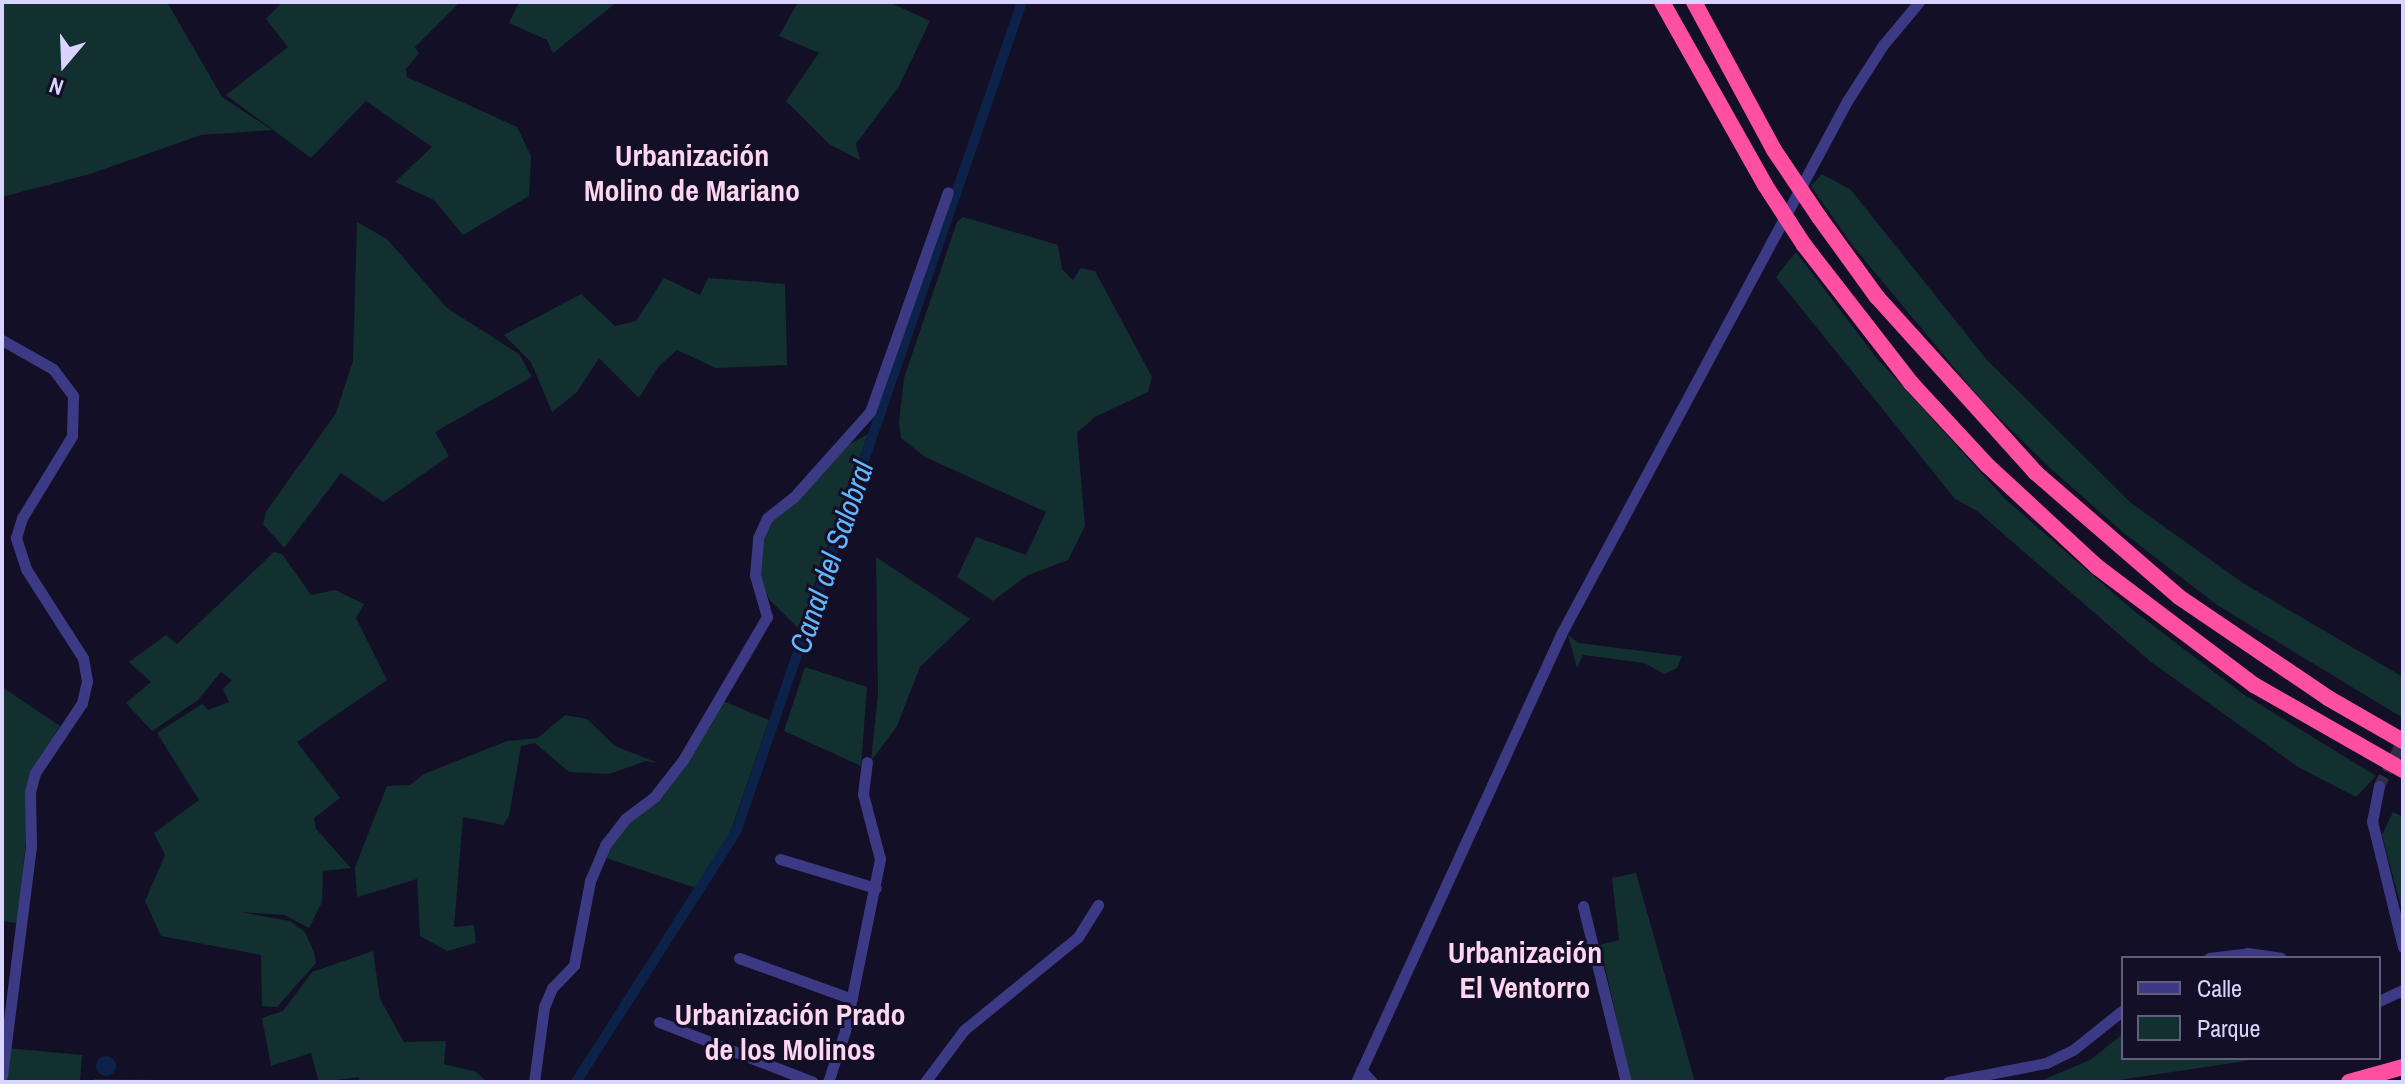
<!DOCTYPE html>
<meta charset="utf-8">
<style>
body{margin:0}
#map{position:relative;width:2405px;height:1084px;overflow:hidden;background:#130f26;font-family:"Archivo Narrow",sans-serif}
div>[style]{position:absolute}
.green>*{inset:0;background:#12302f}
.water>*{inset:0;background:#0c2248}
.round{border-radius:50%}
.canal>*{height:10px;margin:-5px;padding:0 5px;transform-origin:5px;border-radius:5px;background:#0c2248}
.minor-tunnel>*{height:11px;margin-top:-5.5px;transform-origin:0;background:repeating-linear-gradient(90deg,#312d47 0 11px,transparent 0 16.5px)}
.minor>*{height:11px;margin:-5.5px;padding:0 5.5px;transform-origin:5.5px;border-radius:5.5px;background:#3d3a85}
.highway>*{height:16px;margin:-8px;padding:0 8px;transform-origin:8px;border-radius:8px;background:#ff4fa3}
.highway-bridge>*{height:16px;margin:-8px;padding:0 8px;transform-origin:8px;border-radius:8px;background:#ff4fa3}
span{translate:-50% -50%;white-space:nowrap;text-align:center;line-height:1.15;-webkit-text-stroke:6px #130f26;paint-order:stroke}
.neighbourhood-label{font-size:30px;color:#ffd6f0;font-weight:700}
.water-label{font-size:30px;color:#62b6ff;font-style:italic}
.frame{position:absolute;inset:0;border:4px solid #d9d4ff;pointer-events:none}
.legend{position:absolute;left:2121px;top:956px;width:260px;height:104px;box-sizing:border-box;background:#130f26;border:2px solid #625e7d;margin:0;padding:10px 14px;list-style:none;font-size:24px;color:#d9d4ff}
.legend li{display:flex;align-items:center;gap:16px;height:40px}
.legend b{width:40px;border:2px solid #625e7d}
.north{position:absolute;left:24px;top:24px;width:80px;height:80px;-webkit-text-stroke:6px #130f26;paint-order:stroke;rotate:199deg;font-size:22px;font-weight:700;line-height:32px;text-align:center;color:#d9d4ff}
.north::after{content:'';display:block;margin:auto;width:28px;height:36px;background:#d9d4ff;clip-path:polygon(50% 0,100% 100%,50% 72%,0 100%)}
</style>
<div id="map">
<div class="green">
<i style="clip-path:polygon(2px 2px,167px 2px,222px 97px,272px 130px,201px 135px,90px 174px,2px 197px)"></i>
<i style="clip-path:polygon(282px 2px,460px 2px,415px 47px,419px 53px,406px 69px,407px 77px,517px 127px,531px 156px,529px 196px,463px 235px,434px 200px,395px 182px,432px 147px,366px 101px,311px 158px,226px 95px,288px 47px,266px 19px)"></i>
<i style="clip-path:polygon(519px 2px,617px 2px,553px 53px,547px 40px,509px 23px)"></i>
<i style="clip-path:polygon(798px 2px,889px 2px,930px 21px,899px 86px,856px 144px,860px 160px,829px 144px,786px 101px,819px 53px,779px 36px)"></i>
<i style="clip-path:polygon(1822px 174px,1851px 190px,1987px 360px,2131px 503px,2243px 583px,2403px 677px,2403px 718px,2217px 605px,2125px 534px,2050px 468px,1982px 401px,1852px 245px,1811px 186px)"></i>
<i style="clip-path:polygon(963px 217px,1058px 245px,1062px 269px,1073px 280px,1081px 268px,1095px 271px,1152px 377px,1148px 392px,1095px 417px,1077px 433px,1085px 526px,1068px 560px,1026px 576px,993px 601px,957px 577px,976px 537px,1026px 555px,1046px 512px,925px 457px,901px 438px,899px 422px,904px 378px,957px 222px)"></i>
<i style="clip-path:polygon(357px 222px,387px 239px,447px 308px,519px 354px,532px 377px,435px 432px,449px 456px,383px 502px,341px 473px,284px 548px,263px 524px,266px 512px,336px 413px,353px 361px)"></i>
<i style="clip-path:polygon(1796px 252px,1875px 356px,2005px 499px,2134px 611px,2243px 694px,2376px 776px,2356px 797px,2298px 767px,2151px 662px,1977px 511px,1955px 499px,1776px 277px)"></i>
<i style="clip-path:polygon(664px 278px,700px 295px,708px 278px,785px 284px,787px 365px,716px 368px,677px 350px,658px 367px,639px 398px,599px 358px,577px 392px,552px 412px,531px 362px,504px 335px,581px 294px,615px 326px,636px 321px)"></i>
<i style="clip-path:polygon(868px 434px,815px 583px,801px 631px,769px 599px,758px 572px,761px 538px,769px 521px,841px 449px)"></i>
<i style="clip-path:polygon(274px 552px,282px 554px,311px 595px,335px 590px,364px 604px,356px 618px,387px 680px,297px 742px,340px 798px,314px 818px,316px 829px,351px 868px,323px 871px,322px 902px,309px 928px,284px 915px,241px 912px,290px 921px,305px 932px,314px 952px,316px 963px,277px 1007px,262px 1006px,261px 955px,161px 936px,145px 901px,165px 855px,154px 833px,199px 800px,157px 733px,202px 704px,208px 710px,229px 702px,223px 689px,232px 680px,221px 672px,198px 700px,152px 731px,126px 703px,151px 682px,129px 662px,166px 635px,177px 644px)"></i>
<i style="clip-path:polygon(876px 557px,970px 619px,920px 667px,897px 726px,871px 761px,878px 693px)"></i>
<i style="clip-path:polygon(1568px 635px,1579px 643px,1682px 656px,1677px 668px,1665px 674px,1644px 663px,1583px 655px,1577px 668px)"></i>
<i style="clip-path:polygon(805px 667px,867px 687px,861px 766px,784px 731px)"></i>
<i style="clip-path:polygon(2px 687px,60px 726px,34px 768px,17px 923px,2px 921px)"></i>
<i style="clip-path:polygon(723px 701px,769px 720px,730px 833px,696px 888px,603px 857px,632px 816px,664px 794px)"></i>
<i style="clip-path:polygon(565px 715px,587px 719px,615px 746px,658px 763px,646px 761px,609px 774px,569px 772px,535px 743px,521px 746px,509px 816px,503px 825px,463px 817px,454px 927px,474px 925px,476px 943px,447px 951px,420px 936px,417px 879px,357px 897px,355px 867px,387px 786px,410px 785px,424px 774px,507px 741px,538px 738px)"></i>
<i style="clip-path:polygon(2393px 812px,2403px 817px,2403px 914px,2382px 835px)"></i>
<i style="clip-path:polygon(1636px 873px,1695px 1082px,1631px 1082px,1600px 945px,1619px 940px,1612px 878px)"></i>
<i style="clip-path:polygon(373px 951px,380px 999px,404px 1042px,446px 1041px,444px 1064px,476px 1072px,487px 1082px,360px 1082px,359px 1077px,319px 1082px,311px 1053px,271px 1066px,262px 1018px,283px 1011px,312px 972px)"></i>
<i style="clip-path:polygon(2123px 1034px,2123px 1058px,2265px 1058px,2106px 1082px,2038px 1082px,2090px 1060px)"></i>
<i style="clip-path:polygon(7px 1048px,82px 1055px,80px 1082px,3px 1082px)"></i>
<i style="clip-path:polygon(96px 1079px,229px 1081px,230px 1082px,86px 1082px)"></i>
</div>
<div class="water">
<i class="round" style="left:96px;top:1056px;width:20px;height:20px"></i>
</div>
<div class="canal">
<i style="left:576px;top:1082px;width:297px;rotate:-57.4deg"></i>
<i style="left:736px;top:832px;width:878px;rotate:-70.99deg"></i>
</div>
<div class="minor-tunnel">
<i style="left:2379px;top:786px;width:52px;rotate:-62.4deg"></i>
</div>
<div class="minor">
<i style="left:2px;top:340px;width:59px;rotate:29.6deg"></i>
<i style="left:53px;top:369px;width:34px;rotate:53deg"></i>
<i style="left:73px;top:396px;width:40px;rotate:91.4deg"></i>
<i style="left:72px;top:436px;width:96px;rotate:121.4deg"></i>
<i style="left:22px;top:518px;width:21px;rotate:107deg"></i>
<i style="left:16px;top:538px;width:33px;rotate:72deg"></i>
<i style="left:26px;top:569px;width:106px;rotate:57.4deg"></i>
<i style="left:83px;top:658px;width:23px;rotate:80deg"></i>
<i style="left:87px;top:681px;width:23px;rotate:103deg"></i>
<i style="left:82px;top:703px;width:84px;rotate:123.9deg"></i>
<i style="left:35px;top:773px;width:20px;rotate:105deg"></i>
<i style="left:30px;top:792px;width:54px;rotate:88.9deg"></i>
<i style="left:31px;top:846px;width:232px;rotate:97.2deg"></i>
<i style="left:2379px;top:786px;width:36px;rotate:101deg"></i>
<i style="left:2372px;top:821px;width:130px;rotate:76.2deg"></i>
<i style="left:780px;top:859px;width:100px;rotate:16.8deg"></i>
<i style="left:1583px;top:906px;width:181px;rotate:76.3deg"></i>
<i style="left:739px;top:958px;width:120px;rotate:19.9deg"></i>
<i style="left:2209px;top:958px;width:38px;rotate:-7deg"></i>
<i style="left:2247px;top:953px;width:34px;rotate:8deg"></i>
<i style="left:2379px;top:1001px;width:26px;rotate:-25deg"></i>
<i style="left:659px;top:1022px;width:165px;rotate:21.3deg"></i>
<i style="left:1361px;top:1070px;width:16px;rotate:47deg"></i>
<i style="left:534px;top:1082px;width:76px;rotate:-82.4deg"></i>
<i style="left:544px;top:1007px;width:21px;rotate:-67deg"></i>
<i style="left:552px;top:988px;width:32px;rotate:-46deg"></i>
<i style="left:574px;top:965px;width:86px;rotate:-79.2deg"></i>
<i style="left:590px;top:881px;width:39px;rotate:-67deg"></i>
<i style="left:605px;top:845px;width:33px;rotate:-52deg"></i>
<i style="left:625px;top:819px;width:38px;rotate:-37deg"></i>
<i style="left:655px;top:796px;width:46px;rotate:-52.1deg"></i>
<i style="left:683px;top:760px;width:166px;rotate:-59.6deg"></i>
<i style="left:767px;top:617px;width:44px;rotate:-105.9deg"></i>
<i style="left:755px;top:575px;width:37px;rotate:-85deg"></i>
<i style="left:758px;top:538px;width:22px;rotate:-66deg"></i>
<i style="left:767px;top:518px;width:33px;rotate:-38deg"></i>
<i style="left:793px;top:498px;width:115px;rotate:-48.2deg"></i>
<i style="left:870px;top:412px;width:233px;rotate:-70.5deg"></i>
<i style="left:828px;top:1082px;width:54px;rotate:-71.6deg"></i>
<i style="left:845px;top:1031px;width:176px;rotate:-78.5deg"></i>
<i style="left:880px;top:859px;width:67px;rotate:-104.7deg"></i>
<i style="left:863px;top:794px;width:32px;rotate:-83deg"></i>
<i style="left:925px;top:1082px;width:65px;rotate:-53.1deg"></i>
<i style="left:964px;top:1030px;width:147px;rotate:-39.2deg"></i>
<i style="left:1078px;top:937px;width:38px;rotate:-58deg"></i>
<i style="left:1356px;top:1082px;width:493px;rotate:-65.4deg"></i>
<i style="left:1561px;top:634px;width:605px;rotate:-61.78deg"></i>
<i style="left:1847px;top:101px;width:67px;rotate:-57.3deg"></i>
<i style="left:1883px;top:45px;width:56px;rotate:-50.1deg"></i>
<i style="left:1948px;top:1082px;width:100px;rotate:-11deg"></i>
<i style="left:2046px;top:1063px;width:30px;rotate:-26deg"></i>
<i style="left:2073px;top:1050px;width:64px;rotate:-38.7deg"></i>
</div>
<div class="highway">
<i style="left:1662px;top:2px;width:210px;rotate:60.6deg"></i>
<i style="left:1694px;top:2px;width:168px;rotate:61.6deg"></i>
<i style="left:1819px;top:217px;width:99px;rotate:54.1deg"></i>
<i style="left:1877px;top:297px;width:237px;rotate:47.9deg"></i>
<i style="left:2036px;top:473px;width:189px;rotate:40.9deg"></i>
<i style="left:2179px;top:597px;width:180px;rotate:34.1deg"></i>
<i style="left:2328px;top:698px;width:86px;rotate:29.8deg"></i>
<i style="left:1804px;top:245px;width:175px;rotate:52.2deg"></i>
<i style="left:1911px;top:383px;width:112px;rotate:47.2deg"></i>
<i style="left:1987px;top:465px;width:149px;rotate:42.8deg"></i>
<i style="left:2096px;top:566px;width:198px;rotate:37deg"></i>
<i style="left:2254px;top:685px;width:172px;rotate:29.7deg"></i>
<i style="left:2349px;top:1082px;width:56px;rotate:-15.5deg"></i>
</div>
<div class="highway-bridge">
<i style="left:1774px;top:150px;width:81px;rotate:56.1deg"></i>
<i style="left:1765px;top:185px;width:72px;rotate:57deg"></i>
</div>
<div class="neighbourhood-label">
<span style="left:692px;top:172px">Urbanización<br>Molino de Mariano</span>
<span style="left:1525px;top:969px">Urbanización<br>El Ventorro</span>
<span style="left:790px;top:1031px">Urbanización Prado<br>de los Molinos</span>
</div>
<div class="water-label">
<span style="left:831px;top:557px;rotate:-71deg">Canal del Salobral</span>
</div>
<div class="frame"></div>
<ul class="legend">
<li><b style="height:10px;background:#3d3a85"></b>Calle</li>
<li><b style="height:22px;background:#12302f"></b>Parque</li>
</ul>
<div class="north">N</div>
</div>
